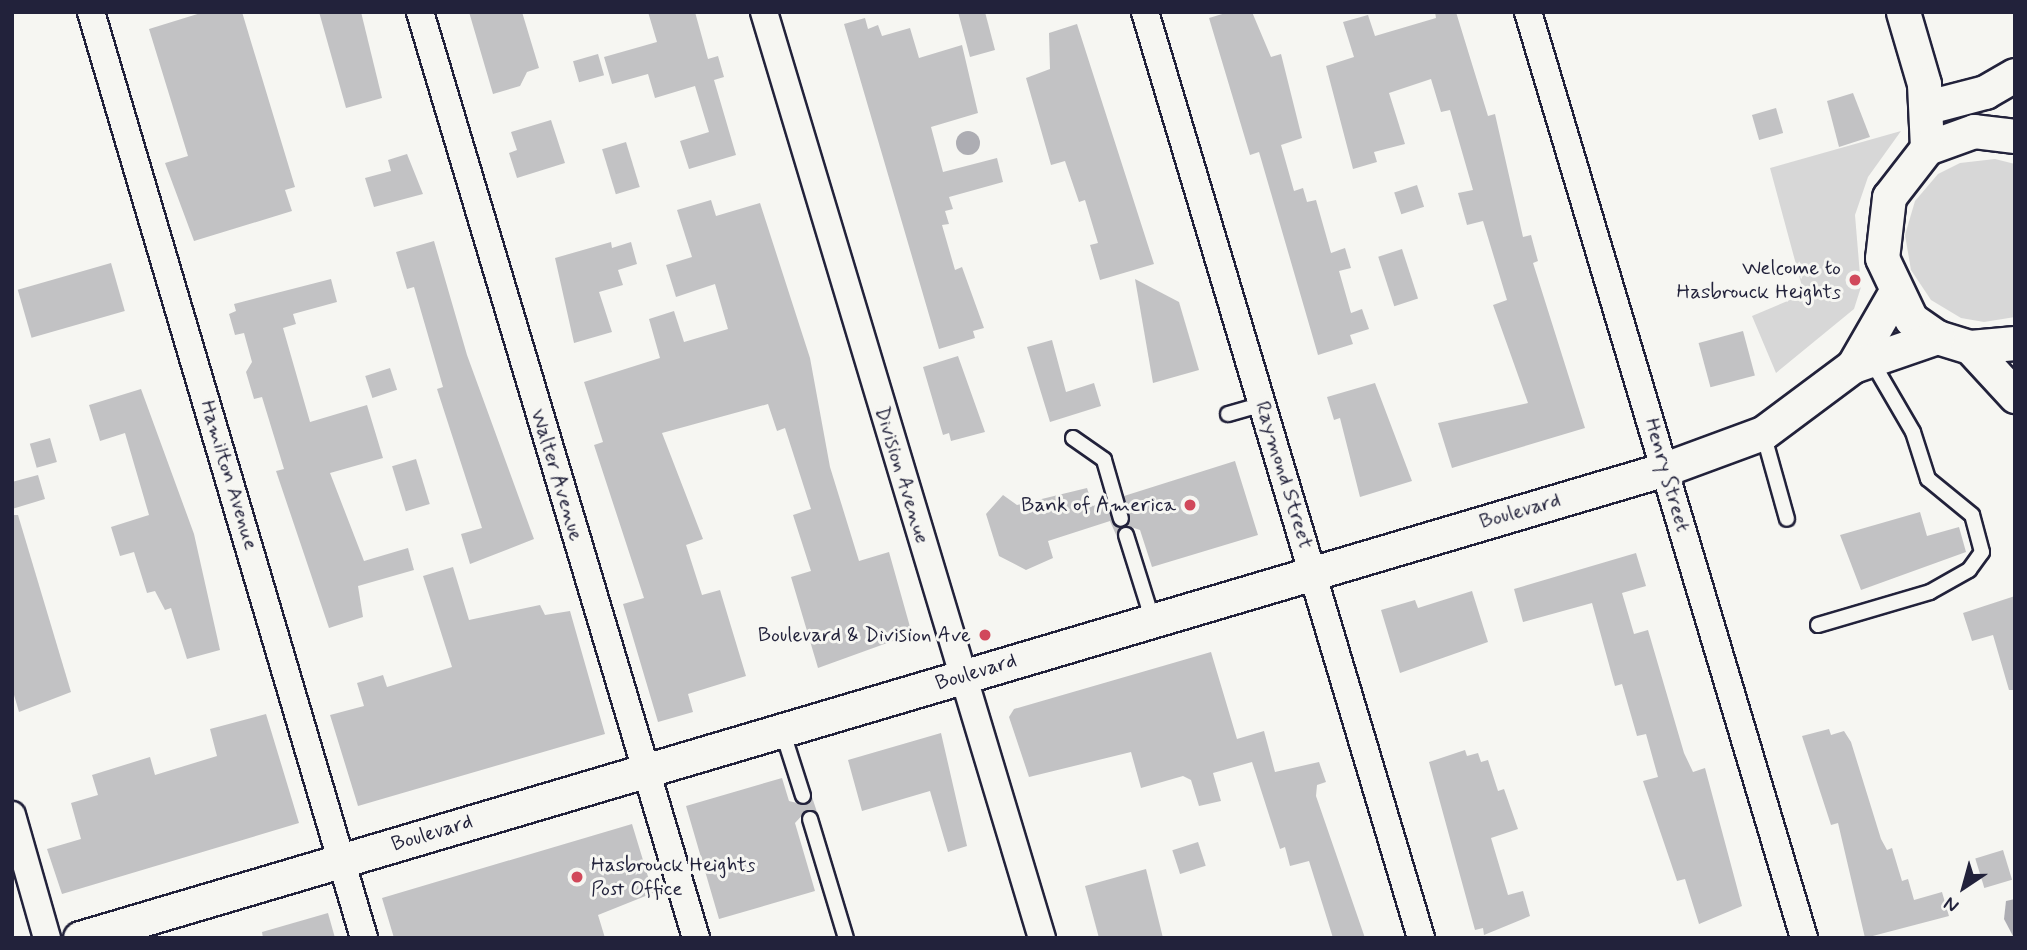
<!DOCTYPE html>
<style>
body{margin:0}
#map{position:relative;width:2027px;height:950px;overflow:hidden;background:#f6f6f2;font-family:Mynerve,sans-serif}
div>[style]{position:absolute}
.green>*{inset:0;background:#d7d7d7}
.water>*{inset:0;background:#adadb3}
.round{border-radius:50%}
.building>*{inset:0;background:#c2c2c4;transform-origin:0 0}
.roads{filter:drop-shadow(2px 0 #22223b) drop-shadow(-2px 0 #22223b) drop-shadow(0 2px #22223b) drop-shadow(0 -2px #22223b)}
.service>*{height:14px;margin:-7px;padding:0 7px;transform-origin:7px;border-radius:7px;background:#f6f6f2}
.minor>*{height:26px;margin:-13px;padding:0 13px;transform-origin:13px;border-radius:13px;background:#f6f6f2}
.tertiary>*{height:33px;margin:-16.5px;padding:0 16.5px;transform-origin:16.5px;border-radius:16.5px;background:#f6f6f2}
.dots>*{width:19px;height:19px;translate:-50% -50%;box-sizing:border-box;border:4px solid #f6f6f2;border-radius:50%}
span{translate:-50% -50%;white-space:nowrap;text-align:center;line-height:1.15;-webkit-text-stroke:6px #f6f6f2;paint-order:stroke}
.poi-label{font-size:21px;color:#22223b}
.right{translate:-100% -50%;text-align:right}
.left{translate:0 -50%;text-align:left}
.street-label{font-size:21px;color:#22223b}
.frame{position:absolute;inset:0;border:14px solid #22223b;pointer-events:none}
.north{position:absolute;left:1929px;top:852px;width:70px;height:70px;-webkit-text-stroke:5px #f6f6f2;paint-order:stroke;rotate:216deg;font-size:19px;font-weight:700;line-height:28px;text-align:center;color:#22223b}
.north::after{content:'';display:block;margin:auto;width:24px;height:32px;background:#22223b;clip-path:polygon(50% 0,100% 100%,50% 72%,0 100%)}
</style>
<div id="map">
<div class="green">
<i style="clip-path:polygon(1901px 131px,1868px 177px,1855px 215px,1861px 287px,1854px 309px,1776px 373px,1752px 316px,1804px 294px,1770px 168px)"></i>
<i style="clip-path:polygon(1995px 159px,2015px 164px,2015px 317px,1984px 322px,1961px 318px,1931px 300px,1911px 270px,1905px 235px,1915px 201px,1938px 174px,1960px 163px)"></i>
</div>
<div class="water">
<i class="round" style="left:956px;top:131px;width:24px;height:24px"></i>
<i style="clip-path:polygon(2015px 899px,2015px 938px,2014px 938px,2004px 919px,2006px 901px)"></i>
</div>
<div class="building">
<i style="clip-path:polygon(204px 12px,242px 12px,295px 187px,285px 190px,292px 211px,194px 241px,165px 163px,188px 156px,149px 29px)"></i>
<i style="clip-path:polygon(319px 12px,361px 12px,382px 98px,346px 108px)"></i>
<i style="clip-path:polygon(469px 12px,522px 12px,539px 68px,527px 72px,520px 86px,493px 94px)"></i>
<i style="clip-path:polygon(648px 12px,695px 12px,708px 59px,718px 56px,724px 77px,714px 80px,736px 155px,689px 169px,680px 141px,709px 132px,695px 86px,655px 98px,648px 74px,612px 84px,604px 57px,657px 42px)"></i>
<i style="clip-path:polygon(958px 12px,985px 12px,995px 50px,970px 57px)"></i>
<i style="clip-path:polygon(1229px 12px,1252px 12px,1271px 57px,1281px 54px,1302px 138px,1281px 145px,1294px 191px,1303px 188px,1307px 202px,1316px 200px,1331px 253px,1345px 248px,1351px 268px,1339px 271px,1351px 313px,1362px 309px,1369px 329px,1350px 335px,1353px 344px,1318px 355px,1259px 152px,1250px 155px,1209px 18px)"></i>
<i style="clip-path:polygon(1435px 12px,1456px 12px,1488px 116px,1495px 114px,1523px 237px,1531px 235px,1538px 261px,1533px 263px,1585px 428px,1452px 468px,1438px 423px,1528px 403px,1493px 305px,1507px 300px,1483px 221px,1467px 225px,1458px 193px,1473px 190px,1450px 110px,1441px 112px,1431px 79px,1389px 93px,1405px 144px,1374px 152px,1377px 162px,1353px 169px,1326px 66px,1354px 57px,1343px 22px,1368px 15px,1375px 36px,1436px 18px)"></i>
<i style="clip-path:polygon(865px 18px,868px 29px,878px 25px,882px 36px,910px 28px,919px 58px,962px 45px,978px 113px,931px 127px,943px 172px,997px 158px,1003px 182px,949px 197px,953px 209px,945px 211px,949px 224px,942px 225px,955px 270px,962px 267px,984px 328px,973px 331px,975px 338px,939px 349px,844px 24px)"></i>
<i style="clip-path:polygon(1077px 24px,1154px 264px,1100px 280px,1090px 245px,1098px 243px,1085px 200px,1079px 202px,1065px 161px,1051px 165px,1026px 78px,1050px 69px,1049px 33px)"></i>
<i style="left:598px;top:54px;width:22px;height:26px;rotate:74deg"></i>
<i style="clip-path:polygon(1853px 93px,1870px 137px,1839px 147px,1827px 101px)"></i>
<i style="left:1776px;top:108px;width:26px;height:25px;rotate:74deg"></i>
<i style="clip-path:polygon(551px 120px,565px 163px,517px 178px,509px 153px,517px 150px,511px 132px)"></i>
<i style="left:626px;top:142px;width:47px;height:25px;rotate:73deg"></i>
<i style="clip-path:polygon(407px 154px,423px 194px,374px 207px,365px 178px,391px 171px,388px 160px)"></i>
<i style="left:1417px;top:185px;width:23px;height:24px;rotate:72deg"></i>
<i style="clip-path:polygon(711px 200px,716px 216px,760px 203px,810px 358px,830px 467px,859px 561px,889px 552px,912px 634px,818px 668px,791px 577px,811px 571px,793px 515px,811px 509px,785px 428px,777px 431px,768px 404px,662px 433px,703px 539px,686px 545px,702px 595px,720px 590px,746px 676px,688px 694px,693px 712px,658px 722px,623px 604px,644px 598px,594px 445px,603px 442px,584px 382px,660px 358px,649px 319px,674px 311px,684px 342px,728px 329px,715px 284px,676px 297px,666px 265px,692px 257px,677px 210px)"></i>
<i style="clip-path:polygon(434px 241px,467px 355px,534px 539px,470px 564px,461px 534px,482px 528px,437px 389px,443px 387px,414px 287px,407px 289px,396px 252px)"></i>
<i style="clip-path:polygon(611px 242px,612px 248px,631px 242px,637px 264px,618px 270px,623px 285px,599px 292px,612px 332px,574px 343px,555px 258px)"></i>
<i style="left:1402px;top:249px;width:52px;height:25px;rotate:72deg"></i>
<i style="left:111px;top:263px;width:50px;height:97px;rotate:74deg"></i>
<i style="clip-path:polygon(331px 279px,337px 302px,293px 314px,296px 324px,283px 328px,310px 422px,367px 405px,383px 458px,330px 473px,364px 561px,408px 548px,414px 570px,358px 586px,363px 617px,329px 628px,276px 471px,284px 469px,262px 397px,254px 399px,246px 372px,252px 362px,244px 333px,235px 335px,229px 314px,236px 311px,234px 304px)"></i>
<i style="clip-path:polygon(1135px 279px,1179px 302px,1199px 370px,1153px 383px)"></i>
<i style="left:1743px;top:331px;width:46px;height:46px;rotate:75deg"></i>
<i style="clip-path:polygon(1052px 340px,1066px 392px,1094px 383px,1101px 406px,1050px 422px,1027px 347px)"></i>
<i style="clip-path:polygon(958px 356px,985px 432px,951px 441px,949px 433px,943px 435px,923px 367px)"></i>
<i style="left:390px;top:368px;width:23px;height:26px;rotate:72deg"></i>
<i style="clip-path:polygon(1375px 383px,1412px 481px,1360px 497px,1340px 418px,1334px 420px,1327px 397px)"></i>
<i style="clip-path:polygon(141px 389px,194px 534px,220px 650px,187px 659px,171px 608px,165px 610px,155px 591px,147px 593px,134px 552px,120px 556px,111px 527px,149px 515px,125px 433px,100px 441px,89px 405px)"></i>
<i style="left:50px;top:438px;width:25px;height:21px;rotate:74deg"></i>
<i style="left:416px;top:459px;width:47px;height:25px;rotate:73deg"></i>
<i style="clip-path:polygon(1235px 461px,1258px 535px,1152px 567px,1140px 530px,1128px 526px,1124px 496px)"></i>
<i style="clip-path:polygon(38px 475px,45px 499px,12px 509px,12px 482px)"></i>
<i style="clip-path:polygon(1087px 488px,1093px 506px,1106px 501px,1119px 528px,1117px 537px,1110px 521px,1048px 541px,1053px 558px,1026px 570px,999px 556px,986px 514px,1003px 495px,1017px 505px)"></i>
<i style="clip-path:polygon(1920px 512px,1927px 536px,1959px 527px,1966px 552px,1861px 590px,1840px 535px)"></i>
<i style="clip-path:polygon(12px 515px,18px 515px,71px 692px,19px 712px,12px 688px)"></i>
<i style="clip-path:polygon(1636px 553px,1646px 586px,1622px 593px,1634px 634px,1648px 630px,1684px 753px,1693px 772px,1705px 768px,1742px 906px,1699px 924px,1685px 879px,1677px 881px,1643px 781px,1658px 777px,1646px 734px,1637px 736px,1622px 684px,1615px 686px,1592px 603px,1523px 622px,1514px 589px)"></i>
<i style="clip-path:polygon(453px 567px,469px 620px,540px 605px,545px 615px,570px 611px,605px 734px,358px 806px,330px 715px,364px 706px,357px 683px,383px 675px,387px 687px,452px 667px,423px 576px)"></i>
<i style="clip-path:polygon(1472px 591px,1488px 642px,1400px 673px,1381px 610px,1415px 600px,1418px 608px)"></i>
<i style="clip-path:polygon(2015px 596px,2015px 690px,2009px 690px,1993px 635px,1972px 641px,1963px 613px)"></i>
<i style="clip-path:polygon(1211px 652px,1237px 739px,1264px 731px,1275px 772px,1319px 762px,1326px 782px,1317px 785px,1316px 796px,1365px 938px,1333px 938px,1309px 861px,1290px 866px,1285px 847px,1280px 849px,1252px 762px,1213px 773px,1221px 801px,1199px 806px,1191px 780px,1183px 776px,1141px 788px,1131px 752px,1029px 777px,1009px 717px,1014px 709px)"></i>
<i style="clip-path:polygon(266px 714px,299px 823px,62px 894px,47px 849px,81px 839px,71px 803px,98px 795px,92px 775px,150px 757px,155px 775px,217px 756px,210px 729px)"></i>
<i style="clip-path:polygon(1829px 729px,1831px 735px,1844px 731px,1851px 742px,1881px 839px,1887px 850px,1892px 848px,1902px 881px,1908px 879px,1914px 900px,1942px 892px,1949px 916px,1865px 938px,1838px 823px,1831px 825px,1802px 736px)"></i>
<i style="clip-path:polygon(941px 733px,967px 846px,948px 852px,930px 791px,862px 811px,848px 760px)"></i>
<i style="clip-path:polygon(1465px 750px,1467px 756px,1478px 753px,1481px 762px,1488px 760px,1498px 791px,1504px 789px,1518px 829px,1491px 838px,1508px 895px,1523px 891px,1530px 916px,1484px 935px,1483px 928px,1475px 930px,1429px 762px)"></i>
<i style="clip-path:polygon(782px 778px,789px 801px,805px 805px,812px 797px,817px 812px,807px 810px,795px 823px,815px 891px,719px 919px,686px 806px)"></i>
<i style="clip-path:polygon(632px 824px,653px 893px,598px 915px,605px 938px,394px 938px,382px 898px)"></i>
<i style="left:1198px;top:842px;width:25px;height:27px;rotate:72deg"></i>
<i style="left:2003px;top:850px;width:31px;height:29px;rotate:73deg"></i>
<i style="clip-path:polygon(1146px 869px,1163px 938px,1099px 938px,1085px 886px)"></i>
<i style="clip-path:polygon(328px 913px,335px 938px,263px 938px,262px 932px)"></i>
</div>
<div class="roads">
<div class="service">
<i style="left:1228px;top:414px;width:36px;rotate:-16deg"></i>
<i style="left:1763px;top:433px;width:89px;rotate:74.4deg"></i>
<i style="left:1073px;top:438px;width:38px;rotate:35deg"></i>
<i style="left:1104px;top:460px;width:61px;rotate:73.9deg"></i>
<i style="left:1126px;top:535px;width:87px;rotate:72.6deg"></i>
<i style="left:1818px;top:625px;width:117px;rotate:-16.4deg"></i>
<i style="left:1930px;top:592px;width:45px;rotate:-29.4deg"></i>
<i style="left:1969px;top:570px;width:22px;rotate:-54deg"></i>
<i style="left:1982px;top:552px;width:38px;rotate:-105deg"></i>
<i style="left:1972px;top:515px;width:57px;rotate:-140.7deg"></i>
<i style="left:1928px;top:479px;width:49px;rotate:-107.7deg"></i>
<i style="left:1913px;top:432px;width:86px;rotate:-120.2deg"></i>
<i style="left:782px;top:730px;width:69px;rotate:72.3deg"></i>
<i style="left:810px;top:819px;width:124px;rotate:73.2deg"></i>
</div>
<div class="minor">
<i style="left:91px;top:12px;width:965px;rotate:73.57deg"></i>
<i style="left:420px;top:12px;width:966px;rotate:73.4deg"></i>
<i style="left:764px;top:12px;width:967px;rotate:73.29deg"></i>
<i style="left:1145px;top:12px;width:966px;rotate:73.4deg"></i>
<i style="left:1528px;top:12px;width:966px;rotate:73.4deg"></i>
<i style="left:12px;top:815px;width:128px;rotate:74.1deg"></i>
</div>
<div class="tertiary">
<i style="left:1903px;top:12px;width:75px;rotate:73.7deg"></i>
<i style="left:1924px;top:84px;width:64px;rotate:87.3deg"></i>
<i style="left:1939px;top:104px;width:48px;rotate:-14.6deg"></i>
<i style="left:1985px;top:92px;width:34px;rotate:-30deg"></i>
<i style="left:2015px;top:136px;width:41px;rotate:-173deg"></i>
<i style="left:1974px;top:131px;width:50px;rotate:160.1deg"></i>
<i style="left:1927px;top:148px;width:62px;rotate:127.8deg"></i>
<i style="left:1889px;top:197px;width:61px;rotate:96.5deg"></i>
<i style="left:1882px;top:258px;width:68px;rotate:64.6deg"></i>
<i style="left:1911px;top:319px;width:32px;rotate:35deg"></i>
<i style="left:1937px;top:337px;width:34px;rotate:17deg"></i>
<i style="left:1970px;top:347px;width:45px;rotate:-5.1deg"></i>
<i style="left:1970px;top:347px;width:67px;rotate:47.4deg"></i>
<i style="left:1853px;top:366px;width:84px;rotate:-60.1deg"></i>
<i style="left:80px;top:938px;width:1653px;rotate:-16.48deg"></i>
<i style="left:1665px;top:469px;width:104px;rotate:-20.2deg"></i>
<i style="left:1763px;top:433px;width:112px;rotate:-36.7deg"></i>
<i style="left:1853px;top:366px;width:89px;rotate:-19deg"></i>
</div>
</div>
<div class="dots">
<i style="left:1855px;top:280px;background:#d1495b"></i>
<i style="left:1190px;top:505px;background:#d1495b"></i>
<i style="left:985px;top:635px;background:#d1495b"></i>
<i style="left:577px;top:877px;background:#d1495b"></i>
</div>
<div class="poi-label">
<span class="right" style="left:1841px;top:280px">Welcome to<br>Hasbrouck Heights</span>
<span class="right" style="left:1176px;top:505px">Bank of America</span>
<span class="right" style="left:971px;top:635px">Boulevard &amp; Division Ave</span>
<span class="left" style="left:591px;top:877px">Hasbrouck Heights<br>Post Office</span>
</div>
<div class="street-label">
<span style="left:229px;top:475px;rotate:73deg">Hamilton Avenue</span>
<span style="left:557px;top:475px;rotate:73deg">Walter Avenue</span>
<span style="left:902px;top:475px;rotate:73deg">Division Avenue</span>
<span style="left:1284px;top:475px;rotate:73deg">Raymond Street</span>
<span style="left:1667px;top:475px;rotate:74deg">Henry Street</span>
<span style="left:1520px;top:511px;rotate:-16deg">Boulevard</span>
<span style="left:976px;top:672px;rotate:-17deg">Boulevard</span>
<span style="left:432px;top:833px;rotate:-17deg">Boulevard</span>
</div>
<div class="frame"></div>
<div class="north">N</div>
</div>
